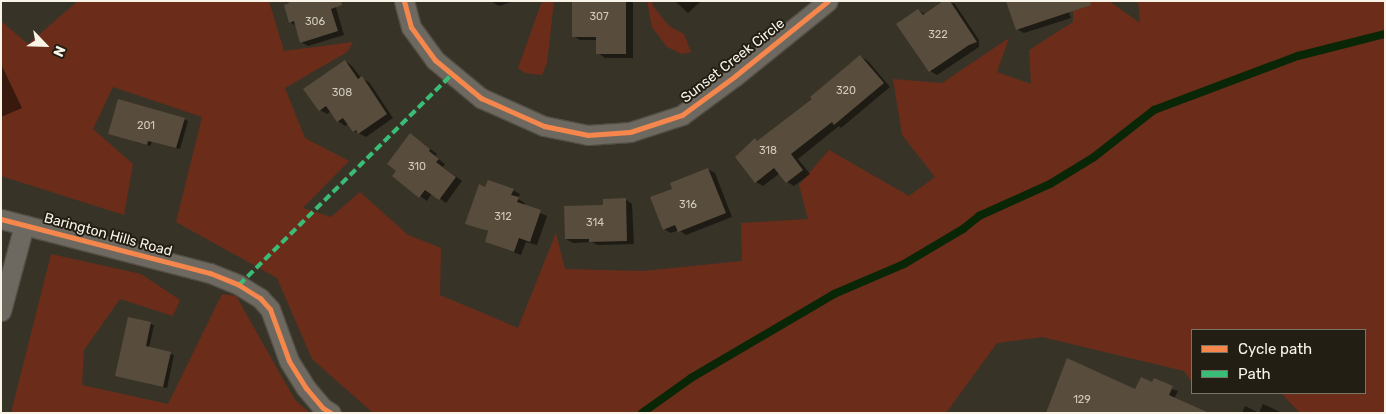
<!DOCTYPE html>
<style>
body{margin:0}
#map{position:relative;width:1386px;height:414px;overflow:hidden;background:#383327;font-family:Rubik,sans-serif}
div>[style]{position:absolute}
.green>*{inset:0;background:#6b2d1a}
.shadow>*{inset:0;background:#0007}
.stream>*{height:8px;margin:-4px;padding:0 4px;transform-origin:4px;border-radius:4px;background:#092606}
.building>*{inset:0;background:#584c3c}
.roads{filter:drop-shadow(1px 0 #534e44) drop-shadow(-1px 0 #534e44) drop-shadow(0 1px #534e44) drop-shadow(0 -1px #534e44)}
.minor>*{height:19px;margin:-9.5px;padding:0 9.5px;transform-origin:9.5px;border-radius:9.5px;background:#6d6961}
.quiet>*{height:4px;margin-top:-2px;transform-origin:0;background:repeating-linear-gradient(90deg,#3abd76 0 8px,transparent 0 12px)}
.cycleway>*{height:5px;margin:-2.5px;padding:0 2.5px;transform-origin:2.5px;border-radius:2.5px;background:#f5874c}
span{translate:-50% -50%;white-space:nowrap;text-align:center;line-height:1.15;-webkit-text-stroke:4px #221e14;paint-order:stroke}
.number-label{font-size:11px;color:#d1cabc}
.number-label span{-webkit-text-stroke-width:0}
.street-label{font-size:14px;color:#f9f4e7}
.frame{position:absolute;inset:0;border:2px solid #f9f4e7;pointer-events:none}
.legend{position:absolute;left:1191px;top:329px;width:175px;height:65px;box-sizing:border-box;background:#221e14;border:1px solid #787468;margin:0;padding:6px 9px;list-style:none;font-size:15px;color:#f9f4e7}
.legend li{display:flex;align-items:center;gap:10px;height:25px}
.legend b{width:25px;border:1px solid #787468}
.north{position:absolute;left:20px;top:20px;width:50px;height:50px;-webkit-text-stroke:4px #221e14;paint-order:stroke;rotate:114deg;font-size:14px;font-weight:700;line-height:20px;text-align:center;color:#f9f4e7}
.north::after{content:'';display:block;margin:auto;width:18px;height:22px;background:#f9f4e7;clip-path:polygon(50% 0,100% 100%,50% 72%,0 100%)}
</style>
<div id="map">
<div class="green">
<i style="clip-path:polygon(78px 1px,269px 1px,284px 51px,353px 42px,347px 52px,285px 88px,305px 138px,349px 161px,303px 208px,331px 217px,360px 192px,408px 235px,441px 248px,440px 295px,518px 328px,556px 233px,565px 269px,643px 271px,742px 261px,741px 223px,808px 219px,799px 185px,829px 150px,909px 196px,935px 177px,902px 135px,893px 79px,942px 83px,1009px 38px,997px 72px,1031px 84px,1029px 50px,1073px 22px,1073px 1px,1109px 1px,1140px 23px,1138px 1px,1385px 1px,1385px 413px,1300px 413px,1282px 394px,1276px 393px,1365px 393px,1365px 330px,1192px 330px,1192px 382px,1184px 371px,1042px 337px,997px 343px,946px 413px,373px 413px,312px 359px,277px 278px,176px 222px,202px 117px,113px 87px,93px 129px,133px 164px,124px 215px,1px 176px,1px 21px,28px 44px)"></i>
<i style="clip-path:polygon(542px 1px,554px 1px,547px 63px,542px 75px,525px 73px,518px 68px)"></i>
<i style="clip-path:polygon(647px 1px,652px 1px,653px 6px,669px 26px,684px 34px,691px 52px,682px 54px,667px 47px,652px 27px)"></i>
<i style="clip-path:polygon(51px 254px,141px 274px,180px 300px,173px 316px,120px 299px,84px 350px,82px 385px,168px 404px,222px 294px,236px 296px,295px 400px,310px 413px,11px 413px)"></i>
</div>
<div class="shadow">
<i style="clip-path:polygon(334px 1px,344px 35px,308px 46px,301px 42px,296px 26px,290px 22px,291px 4px)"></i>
<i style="clip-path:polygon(491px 1px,514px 1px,499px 6px)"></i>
<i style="clip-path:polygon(573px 1px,633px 1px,633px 58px,605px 58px,598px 53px,597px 40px,580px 40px,573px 36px)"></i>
<i style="clip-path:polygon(675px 1px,701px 1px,688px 13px)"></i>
<i style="clip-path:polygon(946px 1px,955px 4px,979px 40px,979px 47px,937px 75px,930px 71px,918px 10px,926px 15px)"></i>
<i style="clip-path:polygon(1065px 1px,1071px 18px,1024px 33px,1017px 29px)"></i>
<i style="clip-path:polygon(861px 57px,868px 61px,890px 87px,841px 128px,839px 126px,798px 159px,810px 174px,794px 186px,787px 182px,780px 173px,763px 186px,756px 182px,755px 140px,759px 142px,814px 99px)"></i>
<i style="clip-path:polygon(345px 61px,352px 66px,361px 78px,369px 82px,393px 118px,366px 137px,354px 131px,348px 124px,345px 126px,338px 121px,331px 111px,327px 114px,320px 110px)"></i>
<i style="clip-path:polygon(1px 64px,22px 108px,1px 117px)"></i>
<i style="clip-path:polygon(184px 119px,188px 121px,180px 149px,152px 142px,150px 146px,109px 134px)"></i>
<i style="clip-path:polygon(417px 139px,437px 154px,435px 156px,445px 164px,443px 167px,462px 181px,446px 203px,432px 193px,427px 201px,420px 196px)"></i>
<i style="clip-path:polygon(708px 169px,715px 173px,732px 217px,686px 235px,679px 230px,671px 233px,664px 229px,674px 189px)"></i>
<i style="clip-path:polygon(513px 190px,520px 194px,518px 199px,525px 203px,524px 206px,547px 216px,537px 245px,526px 242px,521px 255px,486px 242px,489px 232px,467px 223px)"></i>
<i style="clip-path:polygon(625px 199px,632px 204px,634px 244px,597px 245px,592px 242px,573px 243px,566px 239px,604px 206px)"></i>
<i style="clip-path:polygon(129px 318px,154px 325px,149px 348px,174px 355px,167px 388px,117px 375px)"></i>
<i style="clip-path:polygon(1153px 384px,1178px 391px,1174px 399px,1136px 391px)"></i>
<i style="clip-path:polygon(1263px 404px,1282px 413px,1259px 413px)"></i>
<i style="clip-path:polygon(1245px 406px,1259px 413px,1242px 413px)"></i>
</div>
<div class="stream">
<i style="left:642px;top:413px;width:60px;rotate:-35.5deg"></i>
<i style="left:691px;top:378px;width:166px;rotate:-30.4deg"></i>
<i style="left:834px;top:294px;width:76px;rotate:-23.2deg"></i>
<i style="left:904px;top:264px;width:69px;rotate:-30.7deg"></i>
<i style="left:963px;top:229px;width:21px;rotate:-39deg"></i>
<i style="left:979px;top:216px;width:78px;rotate:-24.3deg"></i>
<i style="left:1050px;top:184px;width:52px;rotate:-31.5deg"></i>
<i style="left:1094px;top:157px;width:76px;rotate:-38.1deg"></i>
<i style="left:1154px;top:110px;width:154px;rotate:-20.6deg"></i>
<i style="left:1298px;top:56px;width:90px;rotate:-14.2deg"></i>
</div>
<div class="building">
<i style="clip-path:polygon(288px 1px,341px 1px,342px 5px,331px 9px,338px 31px,300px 43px,294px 21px,289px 23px,284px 5px,289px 3px)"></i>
<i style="clip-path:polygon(572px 1px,626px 1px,626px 54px,596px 54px,596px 37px,572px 37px)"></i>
<i style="clip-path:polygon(943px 1px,950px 1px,977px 42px,969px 45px,929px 72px,896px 24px,918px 9px,923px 15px)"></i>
<i style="clip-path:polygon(1006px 1px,1090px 1px,1091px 5px,1016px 30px)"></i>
<i style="clip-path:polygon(860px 55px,884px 83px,834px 125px,832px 122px,791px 154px,803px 170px,786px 183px,774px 168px,755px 183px,735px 157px,755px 138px,757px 141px,812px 99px,810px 97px)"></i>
<i style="clip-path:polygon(345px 60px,358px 79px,362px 76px,387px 114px,358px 134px,356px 130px,353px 132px,343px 118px,337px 122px,326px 106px,319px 111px,303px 89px)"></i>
<i style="clip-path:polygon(118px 99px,185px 118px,176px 148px,148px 141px,147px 145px,108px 134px)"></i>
<i style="clip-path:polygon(410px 133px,430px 149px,429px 151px,439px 159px,436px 162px,456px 177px,439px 200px,425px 190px,419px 198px,392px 176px,396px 171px,387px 164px)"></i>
<i style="clip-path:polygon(708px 168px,726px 213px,678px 232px,675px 225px,663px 230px,650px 197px,672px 189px,670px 183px)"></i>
<i style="clip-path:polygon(488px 180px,514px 189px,511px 195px,519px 197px,517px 202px,541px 210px,530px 242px,519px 238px,514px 252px,485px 242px,488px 231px,465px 224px,479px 184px,485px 187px)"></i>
<i style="clip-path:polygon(626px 198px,627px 241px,589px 242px,589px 239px,565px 239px,564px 206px,603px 205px,603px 199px)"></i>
<i style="clip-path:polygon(128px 317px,151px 322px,146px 346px,171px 352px,163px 387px,115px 376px)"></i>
<i style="clip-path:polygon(1067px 358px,1135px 389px,1141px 377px,1152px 382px,1154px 378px,1173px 386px,1169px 395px,1209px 413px,1046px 413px)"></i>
</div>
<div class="roads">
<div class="minor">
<i style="left:404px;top:1px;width:27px;rotate:75deg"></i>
<i style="left:411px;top:27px;width:41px;rotate:54deg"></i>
<i style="left:435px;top:60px;width:60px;rotate:39.6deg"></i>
<i style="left:481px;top:98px;width:69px;rotate:24deg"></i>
<i style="left:544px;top:126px;width:45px;rotate:11.6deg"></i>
<i style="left:588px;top:135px;width:42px;rotate:-4.1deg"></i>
<i style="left:630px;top:132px;width:55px;rotate:-18.1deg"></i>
<i style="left:682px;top:115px;width:66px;rotate:-36.3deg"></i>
<i style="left:735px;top:76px;width:119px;rotate:-38.9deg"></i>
<i style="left:1px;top:219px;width:216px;rotate:14.5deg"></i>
<i style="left:210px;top:273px;width:31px;rotate:22deg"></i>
<i style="left:239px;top:285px;width:25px;rotate:32deg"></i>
<i style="left:260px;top:298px;width:15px;rotate:48deg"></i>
<i style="left:270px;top:309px;width:55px;rotate:69.9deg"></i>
<i style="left:289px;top:361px;width:32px;rotate:58deg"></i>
<i style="left:306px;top:388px;width:26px;rotate:50deg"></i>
<i style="left:323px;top:408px;width:9px;rotate:32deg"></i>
<i style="left:1px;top:311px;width:89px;rotate:-75deg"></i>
</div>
</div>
<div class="quiet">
<i style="left:239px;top:285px;width:300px;rotate:-44.7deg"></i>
</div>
<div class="cycleway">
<i style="left:404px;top:1px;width:27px;rotate:75deg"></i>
<i style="left:411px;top:27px;width:41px;rotate:54deg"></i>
<i style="left:435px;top:60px;width:60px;rotate:39.6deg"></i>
<i style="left:481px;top:98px;width:69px;rotate:24deg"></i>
<i style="left:544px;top:126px;width:45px;rotate:11.6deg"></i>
<i style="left:588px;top:135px;width:42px;rotate:-4.1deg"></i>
<i style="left:630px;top:132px;width:55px;rotate:-18.1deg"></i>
<i style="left:682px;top:115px;width:66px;rotate:-36.3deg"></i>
<i style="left:735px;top:76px;width:119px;rotate:-38.9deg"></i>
<i style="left:1px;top:219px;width:216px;rotate:14.5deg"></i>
<i style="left:210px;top:273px;width:31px;rotate:22deg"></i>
<i style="left:239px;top:285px;width:25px;rotate:32deg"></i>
<i style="left:260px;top:298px;width:15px;rotate:48deg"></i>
<i style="left:270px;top:309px;width:55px;rotate:69.9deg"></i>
<i style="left:289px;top:361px;width:32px;rotate:58deg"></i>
<i style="left:306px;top:388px;width:26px;rotate:50deg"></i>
<i style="left:323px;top:408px;width:9px;rotate:32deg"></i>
</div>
<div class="number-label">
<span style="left:599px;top:17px">307</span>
<span style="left:315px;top:22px">306</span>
<span style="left:938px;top:35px">322</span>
<span style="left:846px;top:91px">320</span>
<span style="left:342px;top:93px">308</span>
<span style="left:146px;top:126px">201</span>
<span style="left:768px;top:151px">318</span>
<span style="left:417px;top:167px">310</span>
<span style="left:688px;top:205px">316</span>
<span style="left:503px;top:217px">312</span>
<span style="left:595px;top:223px">314</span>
<span style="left:1082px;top:400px">129</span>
</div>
<div class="street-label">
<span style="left:733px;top:61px;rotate:-38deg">Sunset Creek Circle</span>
<span style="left:108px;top:235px;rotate:15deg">Barington Hills Road</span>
</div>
<div class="frame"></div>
<ul class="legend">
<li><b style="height:6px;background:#f5874c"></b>Cycle path</li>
<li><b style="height:6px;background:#3abd76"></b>Path</li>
</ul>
<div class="north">N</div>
</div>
